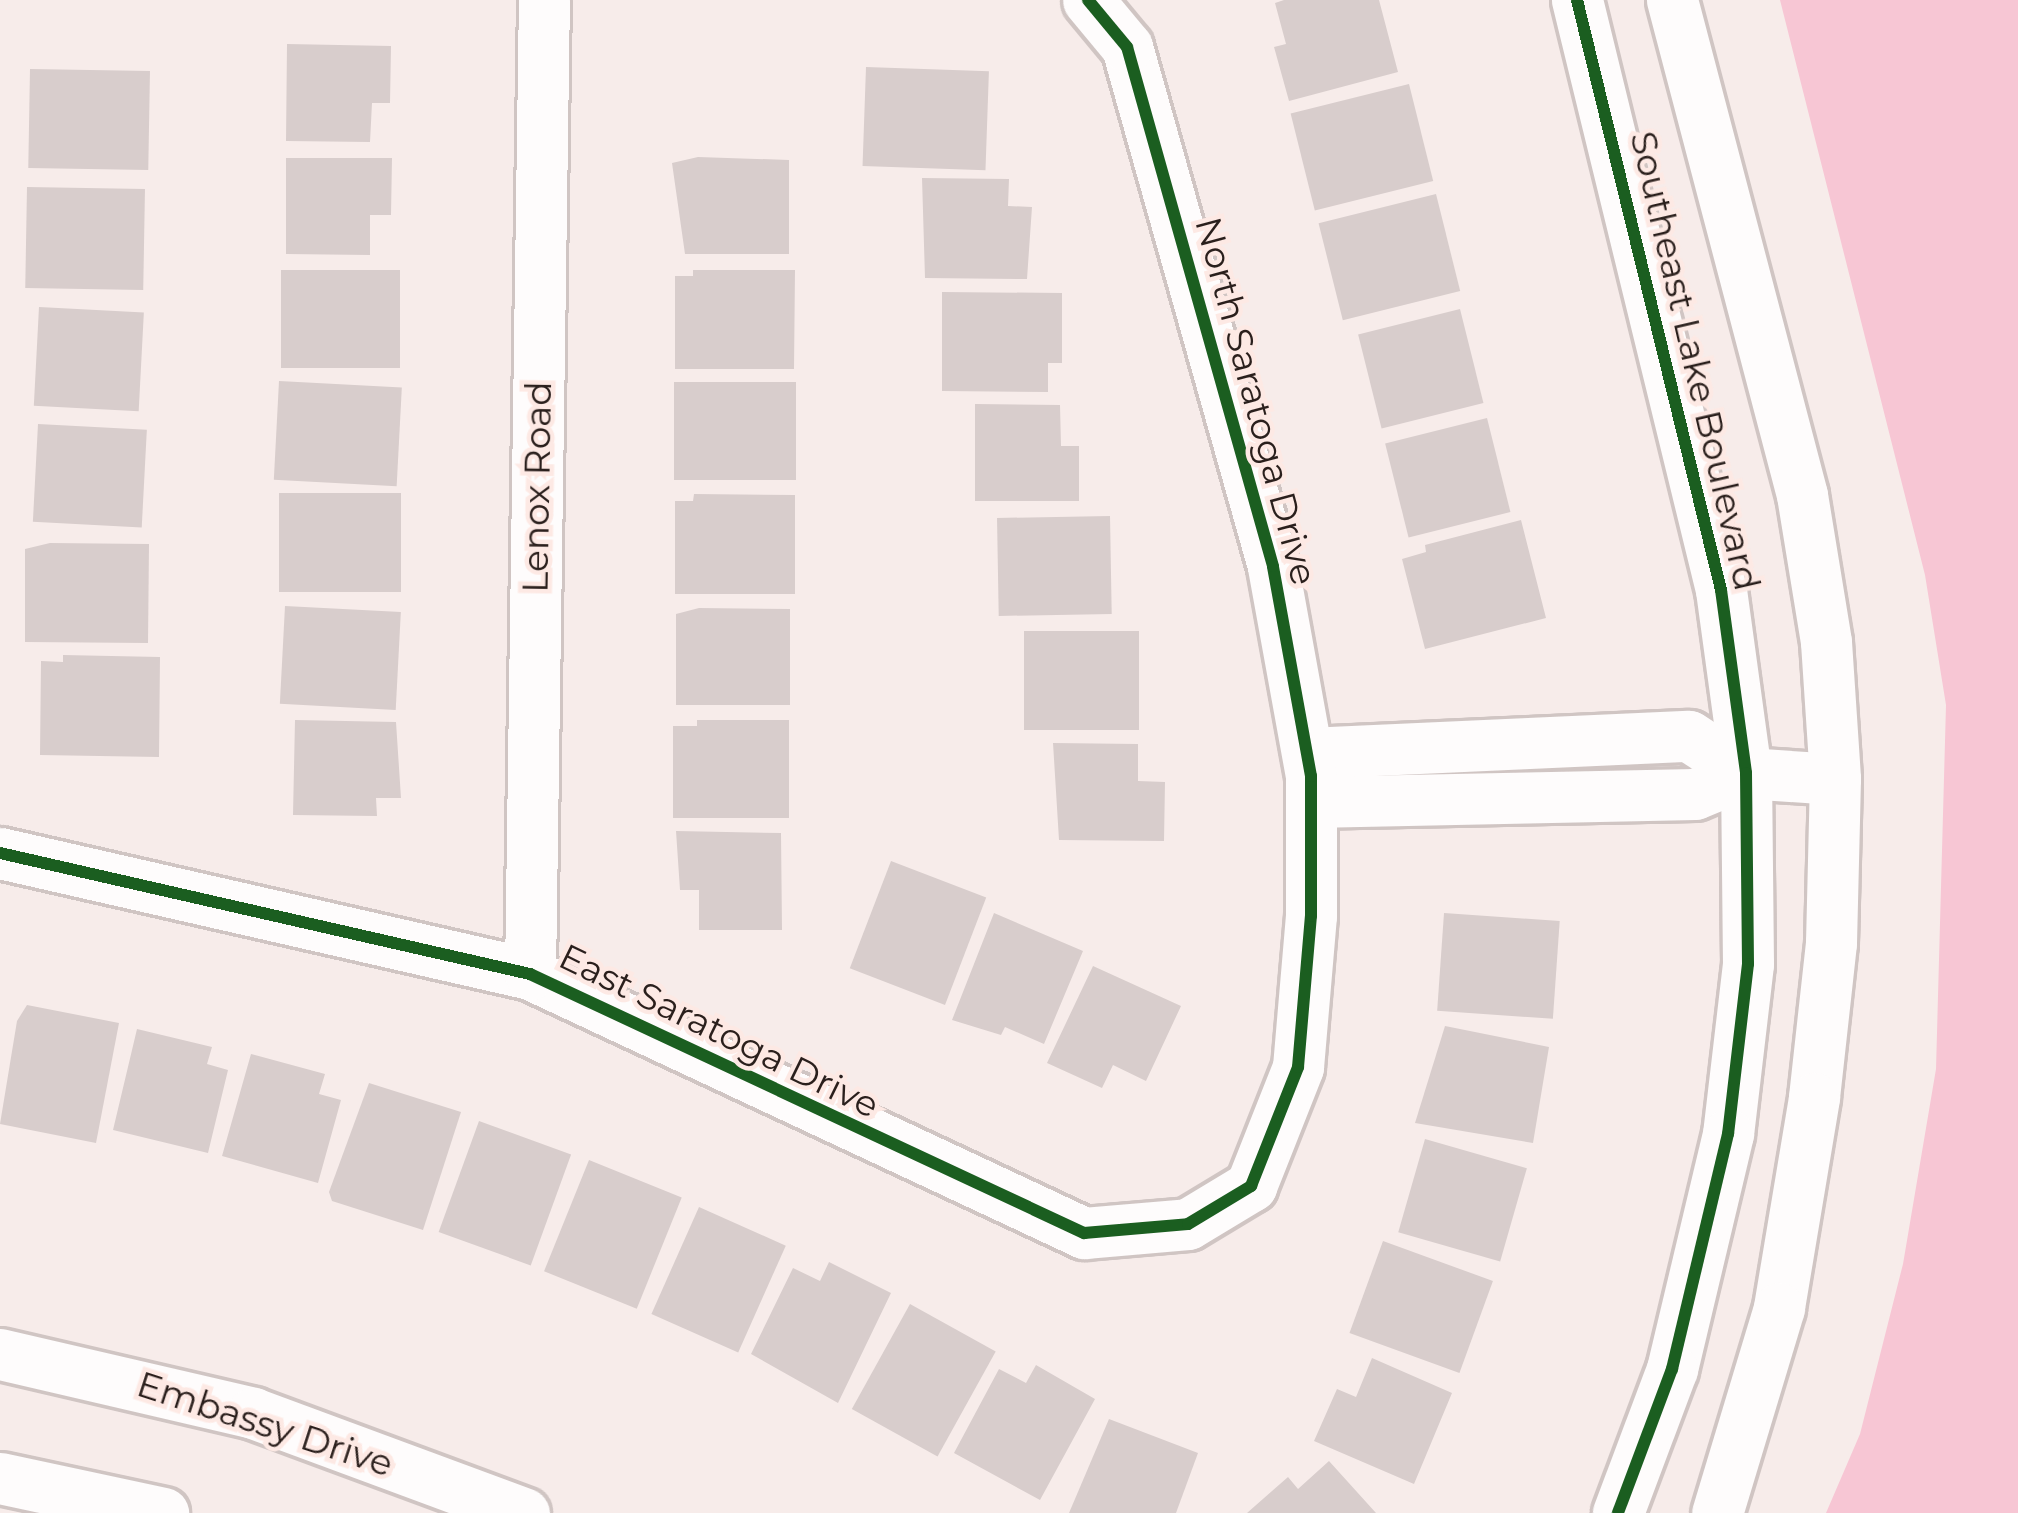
<!DOCTYPE html>
<style>
body{margin:0}
#map{position:relative;width:2018px;height:1513px;overflow:hidden;background:#f7ecea;font-family:Montserrat,sans-serif}
div>[style]{position:absolute}
.water>*{inset:0;background:#f7c6d4}
.building>*{inset:0;background:#d8cdcc;transform-origin:0 0}
.roads{filter:drop-shadow(3px 0 #d0c5c3) drop-shadow(-3px 0 #d0c5c3) drop-shadow(0 3px #d0c5c3) drop-shadow(0 -3px #d0c5c3)}
.street>*{height:51px;margin:-25.5px;padding:0 25.5px;transform-origin:25.5px;border-radius:25.5px;background:#fefcfc}
.cycleway>*{height:12px;margin:-6px;padding:0 6px;transform-origin:6px;border-radius:6px;background:#1b5e20}
span{translate:-50% -50%;white-space:nowrap;text-align:center;line-height:1.15;-webkit-text-stroke:9px #fde9e4;paint-order:stroke}
.street-label{font-size:36px;color:#2a1f1c}
</style>
<div id="map">
<div class="water">
<i style="clip-path:polygon(1780px 0,2018px 0,2018px 1513px,1826px 1513px,1860px 1434px,1903px 1264px,1936px 1069px,1946px 705px,1925px 575px)"></i>
</div>
<div class="building">
<i style="clip-path:polygon(1284px 0,1379px 0,1398px 72px,1289px 101px,1274px 47px,1286px 44px,1275px 3px)"></i>
<i style="clip-path:polygon(287px 44px,391px 46px,390px 103px,372px 103px,370px 142px,286px 141px)"></i>
<i style="left:866px;top:67px;width:123px;height:99px;rotate:2deg"></i>
<i style="left:30px;top:69px;width:120px;height:99px;rotate:1deg"></i>
<i style="left:1409px;top:84px;width:100px;height:122px;rotate:76deg"></i>
<i style="clip-path:polygon(698px 157px,789px 160px,789px 254px,685px 254px,672px 163px)"></i>
<i style="clip-path:polygon(286px 158px,392px 158px,391px 215px,370px 215px,370px 255px,286px 254px)"></i>
<i style="clip-path:polygon(922px 178px,1009px 179px,1008px 206px,1032px 207px,1027px 279px,925px 278px)"></i>
<i style="left:27px;top:187px;width:118px;height:101px;rotate:1deg"></i>
<i style="left:1436px;top:194px;width:100px;height:121px;rotate:76deg"></i>
<i style="left:281px;top:270px;width:119px;height:98px"></i>
<i style="clip-path:polygon(693px 270px,795px 270px,794px 369px,675px 369px,675px 276px,693px 276px)"></i>
<i style="clip-path:polygon(942px 292px,1062px 293px,1062px 363px,1048px 363px,1048px 392px,942px 391px)"></i>
<i style="left:39px;top:307px;width:105px;height:99px;rotate:3deg"></i>
<i style="left:1460px;top:309px;width:97px;height:105px;rotate:76deg"></i>
<i style="left:279px;top:381px;width:123px;height:99px;rotate:3deg"></i>
<i style="left:674px;top:382px;width:122px;height:98px"></i>
<i style="clip-path:polygon(975px 404px,1060px 405px,1061px 446px,1079px 446px,1079px 501px,975px 501px)"></i>
<i style="left:1487px;top:418px;width:97px;height:105px;rotate:76deg"></i>
<i style="left:38px;top:424px;width:109px;height:98px;rotate:3deg"></i>
<i style="left:279px;top:493px;width:122px;height:99px"></i>
<i style="clip-path:polygon(694px 494px,795px 495px,795px 594px,675px 594px,675px 501px,693px 501px)"></i>
<i style="left:1110px;top:516px;width:98px;height:113px;rotate:89deg"></i>
<i style="clip-path:polygon(1521px 520px,1546px 618px,1425px 649px,1402px 559px,1426px 552px,1425px 545px)"></i>
<i style="clip-path:polygon(50px 543px,149px 544px,148px 643px,25px 642px,25px 549px)"></i>
<i style="left:285px;top:606px;width:116px;height:98px;rotate:3deg"></i>
<i style="clip-path:polygon(699px 608px,790px 609px,790px 705px,676px 705px,676px 614px)"></i>
<i style="left:1024px;top:631px;width:115px;height:99px"></i>
<i style="clip-path:polygon(63px 655px,160px 657px,159px 757px,40px 755px,41px 661px,63px 662px)"></i>
<i style="clip-path:polygon(295px 720px,396px 722px,401px 798px,376px 798px,377px 816px,293px 815px)"></i>
<i style="clip-path:polygon(697px 720px,789px 720px,789px 818px,673px 818px,673px 726px,697px 726px)"></i>
<i style="clip-path:polygon(1053px 743px,1138px 744px,1138px 781px,1165px 782px,1164px 841px,1059px 840px)"></i>
<i style="clip-path:polygon(676px 831px,781px 833px,782px 930px,699px 930px,699px 890px,680px 890px)"></i>
<i style="left:891px;top:861px;width:102px;height:115px;rotate:21deg"></i>
<i style="clip-path:polygon(994px 913px,1083px 951px,1044px 1044px,1005px 1027px,1001px 1035px,952px 1020px)"></i>
<i style="left:1444px;top:913px;width:116px;height:98px;rotate:4deg"></i>
<i style="clip-path:polygon(1093px 966px,1181px 1006px,1146px 1081px,1113px 1065px,1102px 1088px,1047px 1063px)"></i>
<i style="clip-path:polygon(27px 1005px,119px 1023px,96px 1143px,0 1124px,17px 1021px)"></i>
<i style="clip-path:polygon(1445px 1026px,1549px 1047px,1533px 1143px,1415px 1123px)"></i>
<i style="clip-path:polygon(137px 1029px,212px 1047px,207px 1064px,228px 1070px,208px 1153px,113px 1130px)"></i>
<i style="clip-path:polygon(251px 1054px,325px 1074px,319px 1094px,341px 1100px,318px 1183px,222px 1156px)"></i>
<i style="clip-path:polygon(369px 1083px,461px 1112px,423px 1230px,332px 1201px,329px 1192px)"></i>
<i style="left:479px;top:1121px;width:98px;height:118px;rotate:20deg"></i>
<i style="left:1425px;top:1139px;width:106px;height:97px;rotate:16deg"></i>
<i style="left:589px;top:1160px;width:100px;height:120px;rotate:22deg"></i>
<i style="left:699px;top:1207px;width:95px;height:117px;rotate:24deg"></i>
<i style="left:1383px;top:1241px;width:117px;height:98px;rotate:20deg"></i>
<i style="clip-path:polygon(829px 1262px,891px 1293px,838px 1403px,751px 1354px,793px 1268px,820px 1281px)"></i>
<i style="left:910px;top:1304px;width:98px;height:120px;rotate:29deg"></i>
<i style="clip-path:polygon(1372px 1358px,1452px 1393px,1414px 1484px,1314px 1441px,1337px 1389px,1356px 1397px)"></i>
<i style="clip-path:polygon(1036px 1365px,1095px 1399px,1040px 1500px,954px 1453px,999px 1369px,1026px 1383px)"></i>
<i style="clip-path:polygon(1109px 1419px,1198px 1453px,1176px 1513px,1069px 1513px)"></i>
<i style="clip-path:polygon(1329px 1461px,1376px 1513px,1247px 1513px,1288px 1477px,1298px 1489px)"></i>
</div>
<div class="roads">
<div class="street">
<i style="left:1577px;top:0;width:607px;rotate:76.28deg"></i>
<i style="left:1721px;top:590px;width:185px;rotate:82.2deg"></i>
<i style="left:1746px;top:773px;width:191px;rotate:89.4deg"></i>
<i style="left:1748px;top:964px;width:171px;rotate:96.7deg"></i>
<i style="left:1728px;top:1134px;width:242px;rotate:103.4deg"></i>
<i style="left:1672px;top:1369px;width:154px;rotate:110.6deg"></i>
<i style="left:1672px;top:0;width:512px;rotate:75.28deg"></i>
<i style="left:1802px;top:495px;width:149px;rotate:80.7deg"></i>
<i style="left:1826px;top:642px;width:137px;rotate:86.2deg"></i>
<i style="left:1835px;top:779px;width:164px;rotate:91.4deg"></i>
<i style="left:1831px;top:943px;width:156px;rotate:96.3deg"></i>
<i style="left:1814px;top:1098px;width:213px;rotate:99.5deg"></i>
<i style="left:1779px;top:1308px;width:214px;rotate:106.8deg"></i>
<i style="left:1308px;top:753px;width:381px;rotate:-2.6deg"></i>
<i style="left:1689px;top:736px;width:68px;rotate:33deg"></i>
<i style="left:1311px;top:802px;width:384px;rotate:-1.2deg"></i>
<i style="left:1695px;top:794px;width:55px;rotate:-22.4deg"></i>
<i style="left:1746px;top:773px;width:89px;rotate:3.9deg"></i>
<i style="left:0;top:853px;width:544px;rotate:12.86deg"></i>
<i style="left:530px;top:974px;width:612px;rotate:25.06deg"></i>
<i style="left:1084px;top:1233px;width:104px;rotate:-4.9deg"></i>
<i style="left:1188px;top:1224px;width:74px;rotate:-31.1deg"></i>
<i style="left:1251px;top:1186px;width:128px;rotate:-68.4deg"></i>
<i style="left:1298px;top:1067px;width:152px;rotate:-85.1deg"></i>
<i style="left:1311px;top:916px;width:140px;rotate:-90deg"></i>
<i style="left:1311px;top:776px;width:213px;rotate:-100.3deg"></i>
<i style="left:1273px;top:566px;width:539px;rotate:-105.71deg"></i>
<i style="left:1127px;top:47px;width:61px;rotate:-129.7deg"></i>
<i style="left:530px;top:974px;width:974px;rotate:-89.18deg"></i>
<i style="left:0;top:1354px;width:260px;rotate:13.1deg"></i>
<i style="left:253px;top:1413px;width:289px;rotate:20.3deg"></i>
<i style="left:0;top:1478px;width:167px;rotate:12.1deg"></i>
</div>
</div>
<div class="cycleway">
<i style="left:1577px;top:0;width:607px;rotate:76.28deg"></i>
<i style="left:1721px;top:590px;width:185px;rotate:82.2deg"></i>
<i style="left:1746px;top:773px;width:191px;rotate:89.4deg"></i>
<i style="left:1748px;top:964px;width:171px;rotate:96.7deg"></i>
<i style="left:1728px;top:1134px;width:242px;rotate:103.4deg"></i>
<i style="left:1672px;top:1369px;width:154px;rotate:110.6deg"></i>
<i style="left:0;top:853px;width:544px;rotate:12.86deg"></i>
<i style="left:530px;top:974px;width:612px;rotate:25.06deg"></i>
<i style="left:1084px;top:1233px;width:104px;rotate:-4.9deg"></i>
<i style="left:1188px;top:1224px;width:74px;rotate:-31.1deg"></i>
<i style="left:1251px;top:1186px;width:128px;rotate:-68.4deg"></i>
<i style="left:1298px;top:1067px;width:152px;rotate:-85.1deg"></i>
<i style="left:1311px;top:916px;width:140px;rotate:-90deg"></i>
<i style="left:1311px;top:776px;width:213px;rotate:-100.3deg"></i>
<i style="left:1273px;top:566px;width:539px;rotate:-105.71deg"></i>
<i style="left:1127px;top:47px;width:61px;rotate:-129.7deg"></i>
</div>
<div class="street-label">
<span style="left:1695px;top:361px;rotate:77deg">Southeast Lake Boulevard</span>
<span style="left:1256px;top:401px;rotate:75deg">North Saratoga Drive</span>
<span style="left:537px;top:487px;rotate:-89deg">Lenox Road</span>
<span style="left:719px;top:1031px;rotate:26deg">East Saratoga Drive</span>
<span style="left:265px;top:1424px;rotate:18deg">Embassy Drive</span>
</div>
</div>
